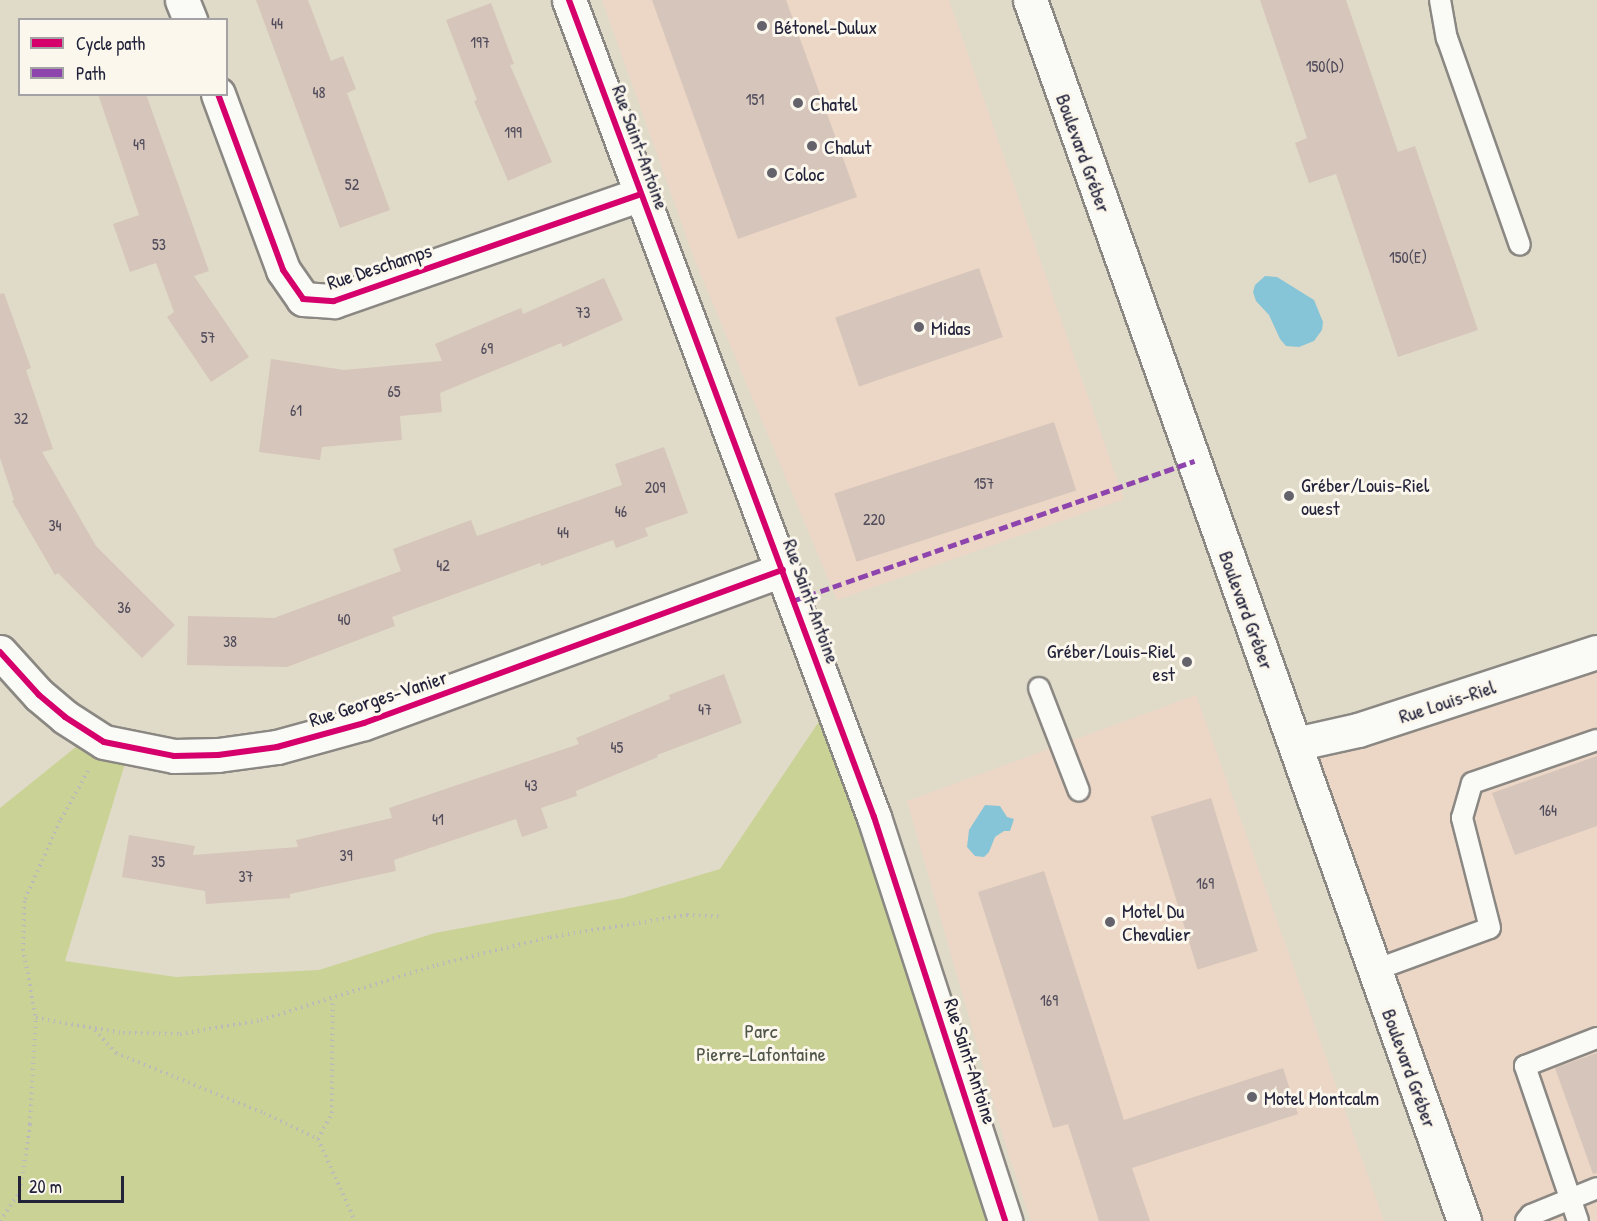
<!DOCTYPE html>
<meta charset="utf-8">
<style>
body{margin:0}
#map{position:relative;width:1597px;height:1221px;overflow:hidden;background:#e0dbc8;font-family:"Patrick Hand",sans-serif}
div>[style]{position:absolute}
.built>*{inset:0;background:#ecd6c6}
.green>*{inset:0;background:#cbd296}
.water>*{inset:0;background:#86c5d7}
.building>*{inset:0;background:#d6c5ba;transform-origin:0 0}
.path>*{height:4px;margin-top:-2px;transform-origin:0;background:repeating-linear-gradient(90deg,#bbbaba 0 1.5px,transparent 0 6px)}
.roads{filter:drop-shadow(2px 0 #8b8883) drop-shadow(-2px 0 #8b8883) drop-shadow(0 2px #8b8883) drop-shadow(0 -2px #8b8883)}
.lane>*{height:20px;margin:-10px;padding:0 10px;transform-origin:10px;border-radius:10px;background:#fafaf7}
.street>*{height:33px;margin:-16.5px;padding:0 16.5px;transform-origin:16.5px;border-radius:16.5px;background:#fafaf7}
.secondary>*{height:33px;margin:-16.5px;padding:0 16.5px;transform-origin:16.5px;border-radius:16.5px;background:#fafaf7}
.quiet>*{height:4.5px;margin-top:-2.25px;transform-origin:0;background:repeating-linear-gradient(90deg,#8e44ad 0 9px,transparent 0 13.5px)}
.cycleway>*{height:6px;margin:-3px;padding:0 3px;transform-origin:3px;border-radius:3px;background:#d6006c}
.dots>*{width:16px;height:16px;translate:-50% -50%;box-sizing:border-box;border:3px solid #fbf7ec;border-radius:50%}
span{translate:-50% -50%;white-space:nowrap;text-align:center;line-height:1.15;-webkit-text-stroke:6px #fbf7ec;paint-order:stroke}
.number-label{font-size:16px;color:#514c5c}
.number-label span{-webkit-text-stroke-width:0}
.poi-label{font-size:20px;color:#22223b}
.left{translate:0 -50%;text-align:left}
.right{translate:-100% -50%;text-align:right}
.street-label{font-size:20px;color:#22223b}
.park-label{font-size:20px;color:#50554a}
.legend{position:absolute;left:18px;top:18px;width:210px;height:78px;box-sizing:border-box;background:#fbf7ec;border:2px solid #a4a2a5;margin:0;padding:8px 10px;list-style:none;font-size:18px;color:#22223b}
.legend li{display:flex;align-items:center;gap:12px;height:30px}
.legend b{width:30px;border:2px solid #a4a2a5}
.scale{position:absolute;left:18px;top:1176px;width:106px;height:27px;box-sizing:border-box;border:3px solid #22223b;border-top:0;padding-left:8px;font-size:18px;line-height:21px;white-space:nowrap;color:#22223b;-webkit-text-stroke:4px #fbf7ec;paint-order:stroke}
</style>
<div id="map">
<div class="built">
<i style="clip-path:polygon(602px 0,949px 0,1124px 499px,837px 600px,695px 261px)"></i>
<i style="clip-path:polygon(1597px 650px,1597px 1221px,1465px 1221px,1295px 744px)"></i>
<i style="clip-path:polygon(1196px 695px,1321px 1043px,1384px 1221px,1031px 1221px,1007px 1150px,907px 801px)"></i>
</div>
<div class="green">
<i style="clip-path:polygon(832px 702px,1005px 1221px,0 1221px,0 808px,92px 734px,130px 747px,65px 961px,176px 977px,319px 970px,435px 933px,623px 898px,720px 869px)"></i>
</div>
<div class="water">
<i style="clip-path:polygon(1265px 276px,1277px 277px,1314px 300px,1323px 322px,1322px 330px,1314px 341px,1299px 347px,1286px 346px,1280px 339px,1269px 315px,1256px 301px,1253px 292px,1255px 285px)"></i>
<i style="clip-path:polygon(985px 805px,1000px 806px,1007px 817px,1014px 819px,1010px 831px,1004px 831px,995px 837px,989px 852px,984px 857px,975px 856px,967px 847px,969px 830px)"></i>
</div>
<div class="building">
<i style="clip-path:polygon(256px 0,308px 0,331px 61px,343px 56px,356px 89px,347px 93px,390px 210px,340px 228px)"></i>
<i style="clip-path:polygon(652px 0,786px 0,857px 197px,738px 239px)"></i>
<i style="clip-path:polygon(1260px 0,1346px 0,1398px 152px,1415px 146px,1478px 330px,1398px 357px,1336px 174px,1309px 183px,1295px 143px,1307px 138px)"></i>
<i style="clip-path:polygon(491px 3px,514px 64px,510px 65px,552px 162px,508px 181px,474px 101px,477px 100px,446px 20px)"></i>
<i style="clip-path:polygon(98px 94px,146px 94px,209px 271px,194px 276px,249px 357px,211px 382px,167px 317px,174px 312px,156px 263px,130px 272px,113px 224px,139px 215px)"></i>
<i style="left:979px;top:268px;width:73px;height:152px;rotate:71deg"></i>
<i style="clip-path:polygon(604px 278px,623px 320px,563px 347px,561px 343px,440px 393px,442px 412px,400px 416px,402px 440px,322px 447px,320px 460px,259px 452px,271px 359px,344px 370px,442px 361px,435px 344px,521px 308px,523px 314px)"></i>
<i style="clip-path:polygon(4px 293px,31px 368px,26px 370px,53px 449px,42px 452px,96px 546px,175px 625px,142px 658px,58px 573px,55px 575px,12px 501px,14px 500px,0 458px,0 294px)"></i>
<i style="left:1054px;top:422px;width:72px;height:231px;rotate:72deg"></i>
<i style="clip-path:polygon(664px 447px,688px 513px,645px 528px,648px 536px,616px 548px,613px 540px,541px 566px,540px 563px,392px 617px,395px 626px,287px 667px,187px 665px,188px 616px,274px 618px,401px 571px,393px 549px,471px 520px,477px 536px,622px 485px,615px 464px)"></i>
<i style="clip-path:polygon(724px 674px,742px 723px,657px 755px,658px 757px,576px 791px,577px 796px,541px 808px,548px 828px,522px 837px,516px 819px,394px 860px,396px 871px,290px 894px,290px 898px,206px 904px,205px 891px,122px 877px,129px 835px,195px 846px,193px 855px,298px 847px,296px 840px,392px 818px,389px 808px,579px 744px,576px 738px,670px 699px,669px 695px)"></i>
<i style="clip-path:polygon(1597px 756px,1597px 826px,1515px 855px,1492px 793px)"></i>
<i style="left:1211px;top:798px;width:160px;height:63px;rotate:73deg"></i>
<i style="clip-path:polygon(1044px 871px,1124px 1120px,1283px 1068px,1298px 1114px,1132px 1168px,1150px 1221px,1099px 1221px,1068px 1124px,1053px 1128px,978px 892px)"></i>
<i style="clip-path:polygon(1597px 1053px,1597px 1173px,1593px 1174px,1555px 1068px)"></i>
</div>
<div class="path">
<i style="left:88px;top:771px;width:57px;rotate:119.2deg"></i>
<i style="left:60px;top:821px;width:88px;rotate:114.2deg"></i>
<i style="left:24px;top:901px;width:48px;rotate:91.2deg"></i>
<i style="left:23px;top:949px;width:70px;rotate:79.3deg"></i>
<i style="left:36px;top:1018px;width:88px;rotate:9.8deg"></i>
<i style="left:123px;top:1033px;width:57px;rotate:1deg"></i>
<i style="left:180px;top:1034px;width:82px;rotate:-9.8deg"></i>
<i style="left:261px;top:1020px;width:184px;rotate:-17.4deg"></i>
<i style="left:437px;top:965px;width:116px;rotate:-13.9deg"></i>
<i style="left:550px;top:937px;width:139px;rotate:-9.1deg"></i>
<i style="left:687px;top:915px;width:35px;rotate:3deg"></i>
<i style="left:95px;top:1030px;width:31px;rotate:48deg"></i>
<i style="left:116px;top:1053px;width:160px;rotate:22.1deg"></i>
<i style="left:264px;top:1113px;width:60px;rotate:25.7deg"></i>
<i style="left:318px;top:1139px;width:90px;rotate:65.7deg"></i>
<i style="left:318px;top:1139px;width:30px;rotate:-62deg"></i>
<i style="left:332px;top:1113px;width:114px;rotate:-89.5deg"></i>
<i style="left:0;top:1221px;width:36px;rotate:-56deg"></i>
<i style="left:20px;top:1191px;width:68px;rotate:-81.5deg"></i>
<i style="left:30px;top:1124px;width:106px;rotate:-86.8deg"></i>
</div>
<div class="roads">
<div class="lane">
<i style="left:1440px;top:0;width:39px;rotate:80deg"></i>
<i style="left:1447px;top:38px;width:219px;rotate:70.6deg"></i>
<i style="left:1039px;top:688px;width:110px;rotate:68.8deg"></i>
<i style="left:1375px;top:970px;width:122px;rotate:-20.1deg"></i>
<i style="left:1490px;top:928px;width:114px;rotate:-104.3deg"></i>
<i style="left:1462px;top:818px;width:36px;rotate:-74deg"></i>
<i style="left:1472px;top:783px;width:132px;rotate:-19deg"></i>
<i style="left:1526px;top:1221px;width:8px;rotate:-50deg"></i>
<i style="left:1531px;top:1215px;width:71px;rotate:-22.2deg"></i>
<i style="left:1578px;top:1221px;width:164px;rotate:-108.9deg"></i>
<i style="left:1525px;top:1066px;width:77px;rotate:-21.3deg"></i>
</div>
<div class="street">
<i style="left:182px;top:0;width:22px;rotate:68deg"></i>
<i style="left:569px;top:0;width:872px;rotate:69.53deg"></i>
<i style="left:874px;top:817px;width:425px;rotate:72deg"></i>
<i style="left:218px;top:94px;width:188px;rotate:69.7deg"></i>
<i style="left:283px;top:270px;width:35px;rotate:55deg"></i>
<i style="left:303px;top:299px;width:31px;rotate:4deg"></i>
<i style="left:334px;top:301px;width:325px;rotate:-19.2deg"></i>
<i style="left:0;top:652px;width:58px;rotate:47.8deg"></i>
<i style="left:39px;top:695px;width:34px;rotate:40deg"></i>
<i style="left:65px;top:717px;width:46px;rotate:32.7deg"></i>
<i style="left:104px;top:742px;width:71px;rotate:11.3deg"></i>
<i style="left:174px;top:756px;width:44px;rotate:-1.3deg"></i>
<i style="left:218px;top:755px;width:60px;rotate:-7.7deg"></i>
<i style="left:277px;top:747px;width:90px;rotate:-15.4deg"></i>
<i style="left:364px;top:723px;width:446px;rotate:-20.1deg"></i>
<i style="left:1295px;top:744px;width:65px;rotate:-12.5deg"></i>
<i style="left:1358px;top:730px;width:251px;rotate:-18.1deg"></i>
</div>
<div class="secondary">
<i style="left:1030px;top:0;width:1296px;rotate:70.43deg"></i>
</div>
</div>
<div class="quiet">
<i style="left:795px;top:600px;width:423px;rotate:-19.2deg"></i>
</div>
<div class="cycleway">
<i style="left:569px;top:0;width:872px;rotate:69.53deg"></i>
<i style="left:874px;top:817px;width:425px;rotate:72deg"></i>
<i style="left:218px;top:94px;width:188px;rotate:69.7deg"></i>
<i style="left:283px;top:270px;width:35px;rotate:55deg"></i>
<i style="left:303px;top:299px;width:31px;rotate:4deg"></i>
<i style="left:334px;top:301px;width:325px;rotate:-19.2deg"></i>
<i style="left:0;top:652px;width:58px;rotate:47.8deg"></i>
<i style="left:39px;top:695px;width:34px;rotate:40deg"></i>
<i style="left:65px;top:717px;width:46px;rotate:32.7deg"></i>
<i style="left:104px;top:742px;width:71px;rotate:11.3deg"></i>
<i style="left:174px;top:756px;width:44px;rotate:-1.3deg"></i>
<i style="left:218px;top:755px;width:60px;rotate:-7.7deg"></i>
<i style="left:277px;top:747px;width:90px;rotate:-15.4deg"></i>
<i style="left:364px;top:723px;width:446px;rotate:-20.1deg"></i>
</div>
<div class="dots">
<i style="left:762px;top:26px;background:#64636c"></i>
<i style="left:798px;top:103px;background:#64636c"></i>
<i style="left:812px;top:146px;background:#64636c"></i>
<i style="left:772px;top:173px;background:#64636c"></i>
<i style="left:919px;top:327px;background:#64636c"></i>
<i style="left:1289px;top:496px;background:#64636c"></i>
<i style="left:1187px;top:662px;background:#64636c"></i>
<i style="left:1110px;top:922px;background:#64636c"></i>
<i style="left:1252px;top:1097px;background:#64636c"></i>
</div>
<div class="number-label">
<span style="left:277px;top:23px">44</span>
<span style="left:480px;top:42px">197</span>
<span style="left:1325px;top:66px">150(D)</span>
<span style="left:319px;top:92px">48</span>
<span style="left:755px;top:99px">151</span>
<span style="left:513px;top:132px">199</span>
<span style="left:139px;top:144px">49</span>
<span style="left:352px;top:184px">52</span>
<span style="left:159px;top:244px">53</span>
<span style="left:1408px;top:257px">150(E)</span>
<span style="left:583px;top:312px">73</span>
<span style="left:208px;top:337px">57</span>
<span style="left:487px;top:348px">69</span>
<span style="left:394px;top:391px">65</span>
<span style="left:296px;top:410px">61</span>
<span style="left:21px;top:418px">32</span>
<span style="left:984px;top:483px">157</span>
<span style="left:655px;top:487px">209</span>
<span style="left:621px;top:511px">46</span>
<span style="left:874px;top:519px">220</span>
<span style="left:55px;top:525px">34</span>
<span style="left:563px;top:532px">44</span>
<span style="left:443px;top:565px">42</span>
<span style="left:124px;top:607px">36</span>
<span style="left:344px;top:619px">40</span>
<span style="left:230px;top:641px">38</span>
<span style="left:705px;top:709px">47</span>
<span style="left:617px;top:747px">45</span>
<span style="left:531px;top:785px">43</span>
<span style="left:1548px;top:810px">164</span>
<span style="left:438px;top:819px">41</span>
<span style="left:346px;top:855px">39</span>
<span style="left:158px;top:861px">35</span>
<span style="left:246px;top:876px">37</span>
<span style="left:1205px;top:883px">169</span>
<span style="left:1049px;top:1000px">169</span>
</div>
<div class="poi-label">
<span class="left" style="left:774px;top:26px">Bétonel-Dulux</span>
<span class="left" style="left:810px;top:103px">Chatel</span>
<span class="left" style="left:824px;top:146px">Chalut</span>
<span class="left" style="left:784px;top:173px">Coloc</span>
<span class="left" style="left:931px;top:327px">Midas</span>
<span class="left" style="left:1301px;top:496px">Gréber/Louis-Riel<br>ouest</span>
<span class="right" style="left:1175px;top:662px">Gréber/Louis-Riel<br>est</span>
<span class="left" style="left:1122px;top:922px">Motel Du<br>Chevalier</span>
<span class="left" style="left:1264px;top:1097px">Motel Montcalm</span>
</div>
<div class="street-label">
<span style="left:641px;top:147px;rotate:70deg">Rue Saint-Antoine</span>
<span style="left:1084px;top:153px;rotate:70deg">Boulevard Gréber</span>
<span style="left:379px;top:266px;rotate:-18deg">Rue Deschamps</span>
<span style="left:812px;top:601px;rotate:70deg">Rue Saint-Antoine</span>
<span style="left:1247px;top:610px;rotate:70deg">Boulevard Gréber</span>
<span style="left:378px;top:698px;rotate:-18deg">Rue Georges-Vanier</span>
<span style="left:1447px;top:701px;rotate:-18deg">Rue Louis-Riel</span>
<span style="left:971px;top:1061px;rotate:72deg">Rue Saint-Antoine</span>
<span style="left:1410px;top:1068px;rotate:70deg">Boulevard Gréber</span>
</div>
<div class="park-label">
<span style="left:761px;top:1042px">Parc<br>Pierre-Lafontaine</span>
</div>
<ul class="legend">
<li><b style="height:8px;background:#d6006c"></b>Cycle path</li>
<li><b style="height:8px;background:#8e44ad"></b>Path</li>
</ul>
<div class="scale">20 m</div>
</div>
